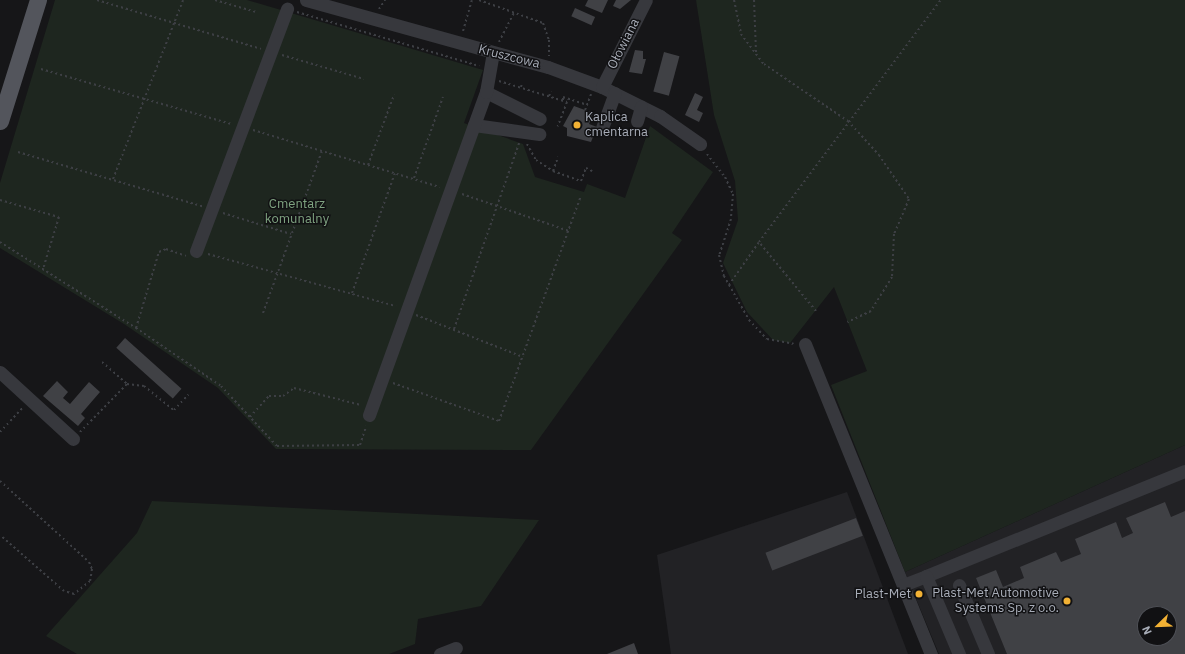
<!DOCTYPE html>
<meta charset="utf-8">
<style>
body{margin:0}
#map{position:relative;width:1185px;height:654px;overflow:hidden;background:#161618;font-family:"IBM Plex Sans",sans-serif}
div>[style]{position:absolute}
.built>*{inset:0;background:#222225}
.green>*{inset:0;background:#1e261f}
.building>*{inset:0;background:#404145;transform-origin:0 0}
.path>*{height:2px;margin-top:-1px;transform-origin:0;background:repeating-linear-gradient(90deg,#3d3f44 0 2px,transparent 0 5px)}
.minor>*{height:13px;margin:-6.5px;padding:0 6.5px;transform-origin:6.5px;border-radius:6.5px;background:#37383d}
.major>*{height:17px;margin:-8.5px;padding:0 8.5px;transform-origin:8.5px;border-radius:8.5px;background:#53555c}
.dots>*{width:11px;height:11px;translate:-50% -50%;box-sizing:border-box;border:2px solid #111113;border-radius:50%}
span{translate:-50% -50%;white-space:nowrap;text-align:center;line-height:1.15;-webkit-text-stroke:3px #111113;paint-order:stroke}
.street-label{font-size:13px;color:#a8adb8}
.poi-label{font-size:13px;color:#a8adb8}
.left{translate:0 -50%;text-align:left}
.right{translate:-100% -50%;text-align:right}
.park-label{font-size:13px;color:#7fa381}
.north{position:absolute;left:1137px;top:606px;width:40px;height:40px;box-sizing:border-box;background:#111113;border:1px solid #4d4f55;border-radius:50%;rotate:247deg;font-size:11px;font-weight:700;line-height:16px;text-align:center;color:#a8adb8}
.north::after{content:'';display:block;margin:auto;width:14px;height:18px;background:#f2b134;clip-path:polygon(50% 0,100% 100%,50% 72%,0 100%)}
</style>
<div id="map">
<div class="built">
<i style="clip-path:polygon(evenodd,1185px 445px,1185px 654px,939px 654px,905px 572px,1185px 445px,1145px 614px,1169px 614px,1169px 638px,1145px 638px,1145px 614px)"></i>
<i style="clip-path:polygon(847px 492px,908px 654px,671px 654px,657px 555px)"></i>
</div>
<div class="green">
<i style="clip-path:polygon(55px 0,247px 0,483px 70px,464px 123px,523px 144px,535px 177px,584px 192px,587px 184px,625px 198px,650px 126px,713px 172px,672px 233px,682px 240px,531px 450px,276px 449px,218px 388px,124px 324px,0 248px,0 183px)"></i>
<i style="clip-path:polygon(696px 0,1185px 0,1185px 445px,905px 572px,831px 385px,867px 371px,834px 287px,790px 343px,773px 340px,747px 312px,723px 263px,738px 220px,735px 181px,714px 115px)"></i>
<i style="clip-path:polygon(152px 501px,539px 520px,481px 606px,418px 619px,415px 644px,389px 654px,77px 654px,46px 636px,137px 533px)"></i>
</div>
<div class="building">
<i style="clip-path:polygon(588px 0,608px 0,602px 13px,585px 6px)"></i>
<i style="clip-path:polygon(616px 0,631px 0,620px 9px,613px 6px)"></i>
<i style="left:575px;top:8px;width:22px;height:9px;rotate:24deg"></i>
<i style="clip-path:polygon(635px 50px,643px 51px,643px 59px,646px 59px,642px 74px,629px 72px)"></i>
<i style="left:664px;top:52px;width:16px;height:41px;rotate:15deg"></i>
<i style="clip-path:polygon(695px 93px,703px 97px,697px 110px,703px 113px,699px 122px,685px 115px)"></i>
<i style="clip-path:polygon(574px 106px,593px 113px,589px 124px,597px 127px,591px 142px,567px 136px,567px 128px,563px 126px)"></i>
<i style="left:125px;top:338px;width:76px;height:13px;rotate:42deg"></i>
<i style="clip-path:polygon(57px 381px,68px 392px,63px 398px,70px 404px,89px 382px,100px 392px,81px 414px,85px 418px,78px 426px,43px 396px)"></i>
<i style="clip-path:polygon(evenodd,1165px 502px,1171px 517px,1185px 511px,1185px 654px,1007px 654px,976px 578px,996px 570px,1003px 587px,1024px 578px,1020px 567px,1056px 552px,1061px 562px,1081px 554px,1075px 539px,1116px 522px,1122px 538px,1133px 533px,1126px 518px,1165px 502px,1145px 614px,1169px 614px,1169px 638px,1145px 638px,1145px 614px)"></i>
<i style="left:856px;top:518px;width:19px;height:97px;rotate:69deg"></i>
<i style="clip-path:polygon(634px 643px,638px 654px,607px 654px)"></i>
</div>
<div class="path">
<i style="left:97px;top:0;width:171px;rotate:16.6deg"></i>
<i style="left:215px;top:0;width:43px;rotate:16.3deg"></i>
<i style="left:479px;top:0;width:68px;rotate:19.8deg"></i>
<i style="left:543px;top:23px;width:18px;rotate:71deg"></i>
<i style="left:549px;top:40px;width:16px;rotate:90deg"></i>
<i style="left:734px;top:0;width:35px;rotate:78deg"></i>
<i style="left:741px;top:34px;width:38px;rotate:53deg"></i>
<i style="left:764px;top:64px;width:102px;rotate:34.2deg"></i>
<i style="left:848px;top:121px;width:46px;rotate:47.6deg"></i>
<i style="left:879px;top:155px;width:53px;rotate:55.7deg"></i>
<i style="left:909px;top:199px;width:38px;rotate:113deg"></i>
<i style="left:894px;top:234px;width:43px;rotate:92.7deg"></i>
<i style="left:892px;top:277px;width:40px;rotate:122deg"></i>
<i style="left:871px;top:311px;width:26px;rotate:155deg"></i>
<i style="left:754px;top:0;width:53px;rotate:87.8deg"></i>
<i style="left:379px;top:9px;width:11px;rotate:-56deg"></i>
<i style="left:297px;top:12px;width:190px;rotate:16.5deg"></i>
<i style="left:463px;top:31px;width:32px;rotate:-74deg"></i>
<i style="left:499px;top:42px;width:34px;rotate:-63deg"></i>
<i style="left:282px;top:55px;width:85px;rotate:16.3deg"></i>
<i style="left:41px;top:69px;width:199px;rotate:16.1deg"></i>
<i style="left:499px;top:81px;width:71px;rotate:17.2deg"></i>
<i style="left:567px;top:102px;width:26px;rotate:111deg"></i>
<i style="left:521px;top:87px;width:4px;rotate:-76deg"></i>
<i style="left:549px;top:96px;width:5px;rotate:-68deg"></i>
<i style="left:563px;top:100px;width:3px;rotate:-90deg"></i>
<i style="left:563px;top:97px;width:25px;rotate:18deg"></i>
<i style="left:585px;top:110px;width:17px;rotate:-69deg"></i>
<i style="left:253px;top:130px;width:195px;rotate:17deg"></i>
<i style="left:527px;top:144px;width:18px;rotate:61deg"></i>
<i style="left:536px;top:160px;width:20px;rotate:33deg"></i>
<i style="left:553px;top:171px;width:30px;rotate:20deg"></i>
<i style="left:581px;top:181px;width:14px;rotate:-69deg"></i>
<i style="left:586px;top:168px;width:7px;rotate:27deg"></i>
<i style="left:18px;top:152px;width:192px;rotate:16.4deg"></i>
<i style="left:707px;top:154px;width:29px;rotate:52deg"></i>
<i style="left:725px;top:177px;width:19px;rotate:65deg"></i>
<i style="left:733px;top:194px;width:25px;rotate:95deg"></i>
<i style="left:731px;top:219px;width:38px;rotate:108deg"></i>
<i style="left:719px;top:255px;width:22px;rotate:77deg"></i>
<i style="left:724px;top:276px;width:51px;rotate:60.4deg"></i>
<i style="left:749px;top:320px;width:26px;rotate:47deg"></i>
<i style="left:767px;top:339px;width:27px;rotate:10deg"></i>
<i style="left:368px;top:165px;width:75px;rotate:-69.6deg"></i>
<i style="left:553px;top:171px;width:15px;rotate:-70deg"></i>
<i style="left:414px;top:178px;width:86px;rotate:-70.3deg"></i>
<i style="left:113px;top:179px;width:192px;rotate:-68.6deg"></i>
<i style="left:462px;top:194px;width:113px;rotate:19.1deg"></i>
<i style="left:0;top:200px;width:61px;rotate:16.1deg"></i>
<i style="left:59px;top:217px;width:54px;rotate:107.1deg"></i>
<i style="left:223px;top:213px;width:71px;rotate:17.2deg"></i>
<i style="left:0;top:242px;width:161px;rotate:32.3deg"></i>
<i style="left:136px;top:328px;width:79px;rotate:-73.2deg"></i>
<i style="left:159px;top:252px;width:8px;rotate:-23deg"></i>
<i style="left:166px;top:249px;width:21px;rotate:19deg"></i>
<i style="left:208px;top:254px;width:195px;rotate:15.5deg"></i>
<i style="left:729px;top:285px;width:52px;rotate:-55.1deg"></i>
<i style="left:352px;top:293px;width:127px;rotate:-70.3deg"></i>
<i style="left:816px;top:311px;width:89px;rotate:-129.6deg"></i>
<i style="left:759px;top:242px;width:303px;rotate:-53.1deg"></i>
<i style="left:263px;top:313px;width:172px;rotate:-70deg"></i>
<i style="left:416px;top:315px;width:115px;rotate:21.4deg"></i>
<i style="left:136px;top:328px;width:103px;rotate:34.3deg"></i>
<i style="left:221px;top:386px;width:82px;rotate:47deg"></i>
<i style="left:277px;top:446px;width:83px;rotate:-0.7deg"></i>
<i style="left:360px;top:445px;width:20px;rotate:-72deg"></i>
<i style="left:454px;top:329px;width:197px;rotate:-70.7deg"></i>
<i style="left:102px;top:362px;width:33px;rotate:41deg"></i>
<i style="left:127px;top:384px;width:17px;rotate:7deg"></i>
<i style="left:144px;top:386px;width:38px;rotate:39deg"></i>
<i style="left:174px;top:410px;width:21px;rotate:-47deg"></i>
<i style="left:393px;top:383px;width:113px;rotate:19.7deg"></i>
<i style="left:499px;top:421px;width:239px;rotate:-70deg"></i>
<i style="left:250px;top:417px;width:28px;rotate:-48deg"></i>
<i style="left:269px;top:396px;width:14px"></i>
<i style="left:283px;top:396px;width:14px;rotate:-36deg"></i>
<i style="left:294px;top:388px;width:69px;rotate:14.2deg"></i>
<i style="left:0;top:432px;width:34px;rotate:-47deg"></i>
<i style="left:80px;top:432px;width:67px;rotate:-45.6deg"></i>
<i style="left:0;top:481px;width:120px;rotate:42.3deg"></i>
<i style="left:89px;top:562px;width:8px;rotate:67deg"></i>
<i style="left:92px;top:569px;width:12px;rotate:99deg"></i>
<i style="left:90px;top:581px;width:21px;rotate:141deg"></i>
<i style="left:74px;top:594px;width:10px;rotate:-163deg"></i>
<i style="left:64px;top:591px;width:85px;rotate:-138.8deg"></i>
</div>
<div class="minor">
<i style="left:306px;top:0;width:251px;rotate:15.5deg"></i>
<i style="left:548px;top:67px;width:58px;rotate:20.3deg"></i>
<i style="left:602px;top:87px;width:65px;rotate:26.6deg"></i>
<i style="left:660px;top:116px;width:49px;rotate:35deg"></i>
<i style="left:602px;top:87px;width:97px;rotate:-63.2deg"></i>
<i style="left:486px;top:92px;width:60px;rotate:26.6deg"></i>
<i style="left:637px;top:121px;width:15px;rotate:-74deg"></i>
<i style="left:474px;top:125px;width:66px;rotate:7.9deg"></i>
<i style="left:602px;top:128px;width:37px;rotate:-70deg"></i>
<i style="left:196px;top:251px;width:259px;rotate:-69.4deg"></i>
<i style="left:805px;top:344px;width:335px;rotate:67.9deg"></i>
<i style="left:0;top:372px;width:99px;rotate:42.5deg"></i>
<i style="left:369px;top:415px;width:344px;rotate:-70.1deg"></i>
<i style="left:486px;top:92px;width:39px;rotate:-80deg"></i>
<i style="left:926px;top:576px;width:279px;rotate:-22.1deg"></i>
<i style="left:903px;top:585px;width:25px;rotate:-21deg"></i>
<i style="left:926px;top:576px;width:85px;rotate:67.1deg"></i>
<i style="left:959px;top:585px;width:75px;rotate:67.2deg"></i>
<i style="left:440px;top:654px;width:17px;rotate:-21deg"></i>
</div>
<div class="major">
<i style="left:0;top:121px;width:127px;rotate:-72.6deg"></i>
</div>
<div class="dots">
<i style="left:577px;top:125px;background:#f2b134"></i>
<i style="left:919px;top:594px;background:#f2b134"></i>
<i style="left:1067px;top:601px;background:#f2b134"></i>
</div>
<div class="street-label">
<span style="left:624px;top:44px;rotate:-63deg">Ołowiana</span>
<span style="left:509px;top:57px;rotate:14deg">Kruszcowa</span>
</div>
<div class="poi-label">
<span class="left" style="left:585px;top:125px">Kaplica<br>cmentarna</span>
<span class="right" style="left:911px;top:594px">Plast-Met</span>
<span class="right" style="left:1059px;top:601px">Plast-Met Automotive<br>Systems Sp. z o.o.</span>
</div>
<div class="park-label">
<span style="left:297px;top:212px">Cmentarz<br>komunalny</span>
</div>
<div class="north">N</div>
</div>
